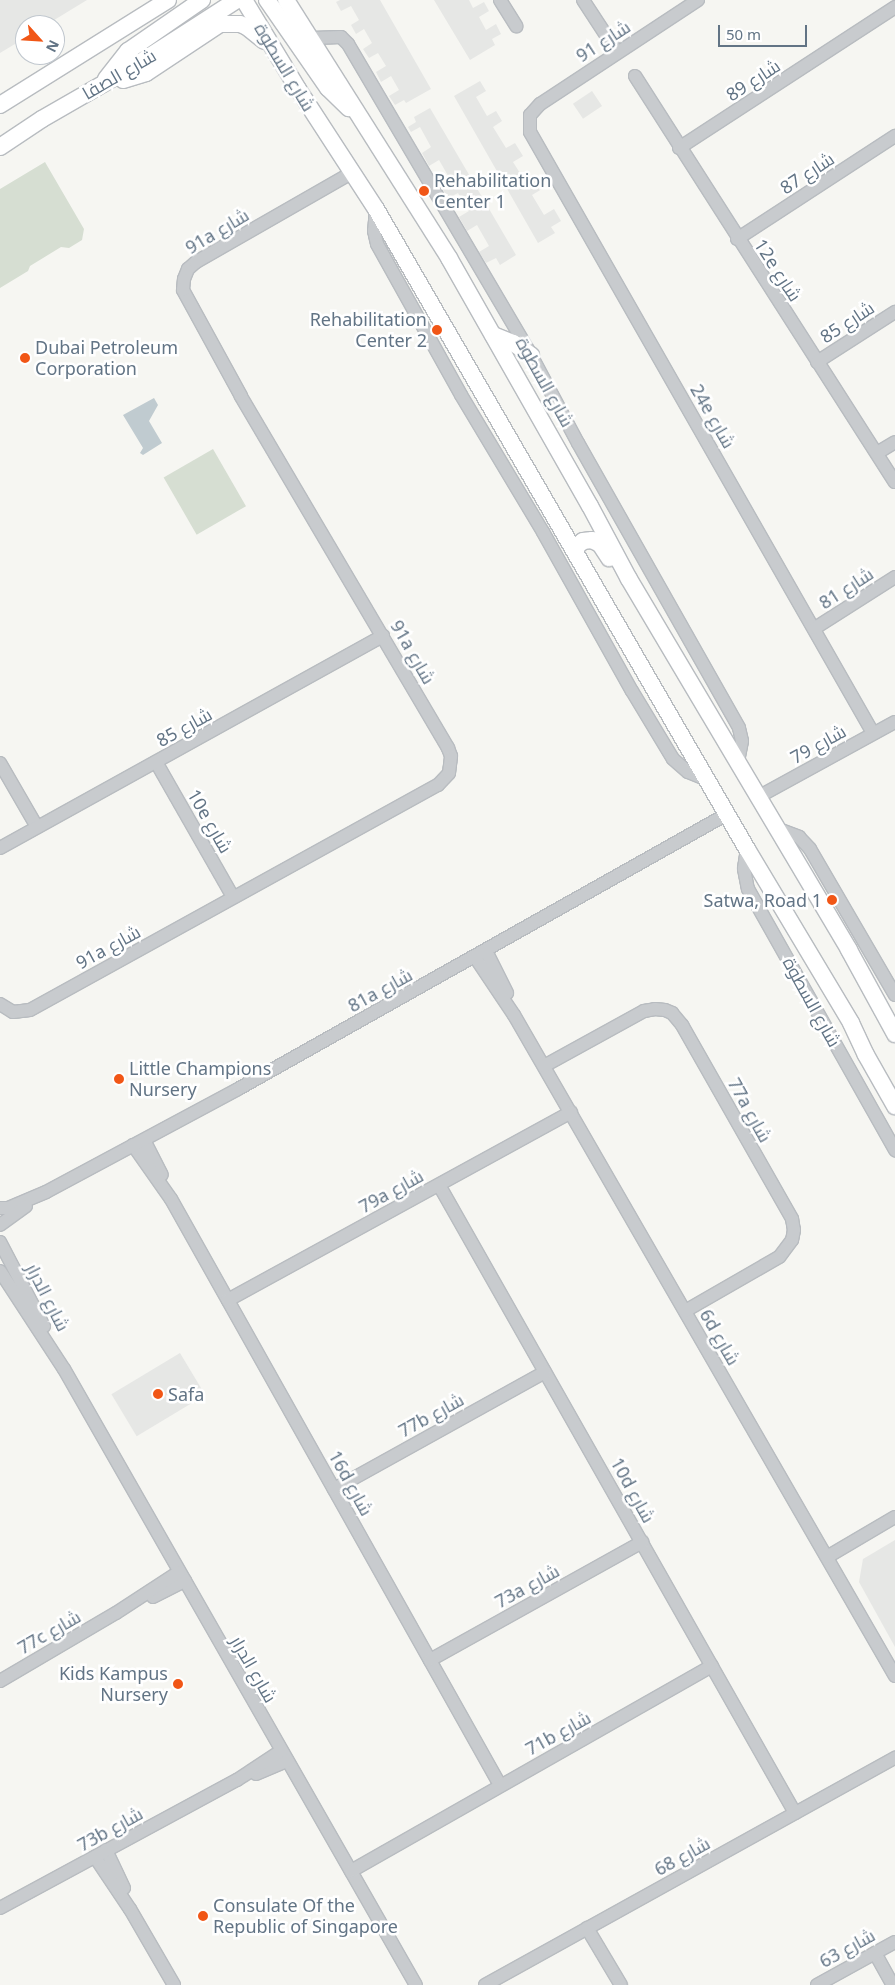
<!DOCTYPE html>
<meta charset="utf-8">
<style>
body{margin:0}
#map{position:relative;width:895px;height:1985px;overflow:hidden;background:#f6f6f2;font-family:"Noto Sans",Cairo,sans-serif}
div>[style]{position:absolute}
.built>*{inset:0;background:#e6e7e5;transform-origin:0 0}
.green>*{inset:0;background:#d6ded2;transform-origin:0 0}
.water>*{inset:0;background:#c0cbd0}
.roads{filter:drop-shadow(1px 0 #b8bcc0) drop-shadow(-1px 0 #b8bcc0) drop-shadow(0 1px #b8bcc0) drop-shadow(0 -1px #b8bcc0)}
.minor>*{height:12px;margin:-6px;padding:0 6px;transform-origin:6px;border-radius:6px;background:#c8cbce}
.major>*{height:16px;margin:-8px;padding:0 8px;transform-origin:8px;border-radius:8px;background:#fff}
.dots>*{width:14px;height:14px;translate:-50% -50%;box-sizing:border-box;border:2px solid #fff;border-radius:50%}
span{translate:-50% -50%;white-space:nowrap;text-align:center;line-height:1.15;-webkit-text-stroke:5px #fff;paint-order:stroke}
.street-label{font-size:18px;color:#627485}
.poi-label{font-size:18px;color:#627485}
.left{translate:0 -50%;text-align:left}
.right{translate:-100% -50%;text-align:right}
.north{position:absolute;left:15px;top:15px;width:50px;height:50px;box-sizing:border-box;background:#fff;border:1px solid #c0c7ce;border-radius:50%;rotate:116deg;font-size:14px;font-weight:700;line-height:20px;text-align:center;color:#627485}
.north::after{content:'';display:block;margin:auto;width:18px;height:22px;background:#f15616;clip-path:polygon(50% 0,100% 100%,50% 72%,0 100%)}
.scale{position:absolute;left:718px;top:25px;width:89px;height:22px;box-sizing:border-box;border:2px solid #627485;border-top:0;padding-left:6px;font-size:15px;line-height:18px;white-space:nowrap;color:#627485;-webkit-text-stroke:4px #fff;paint-order:stroke}
</style>
<div id="map">
<div class="built">
<i style="clip-path:polygon(0 0,87px 0,46px 25px,25px 25px,25px 38px,0 53px)"></i>
<i style="clip-path:polygon(340px 0,380px 0,431px 89px,406px 103px,404px 100px,395px 105px,389px 96px,399px 90px,391px 76px,381px 82px,376px 72px,386px 66px,378px 53px,369px 58px,363px 49px,372px 43px,364px 29px,356px 34px,351px 25px,359px 20px,351px 6px,341px 11px,336px 2px)"></i>
<i style="clip-path:polygon(434px 0,469px 0,473px 8px,484px 2px,489px 11px,479px 17px,486px 30px,496px 24px,501px 34px,492px 39px,495px 45px,470px 60px)"></i>
<i style="clip-path:polygon(480px 81px,486px 91px,476px 97px,487px 116px,496px 111px,502px 121px,493px 127px,506px 148px,515px 143px,523px 156px,513px 162px,525px 181px,535px 176px,542px 189px,532px 195px,544px 215px,554px 209px,561px 221px,551px 227px,555px 233px,538px 243px,454px 96px)"></i>
<i style="left:592px;top:91px;width:18px;height:23px;rotate:56deg"></i>
<i style="clip-path:polygon(430px 108px,516px 255px,500px 265px,496px 258px,486px 263px,479px 252px,489px 246px,477px 225px,467px 231px,459px 217px,469px 211px,458px 193px,448px 198px,440px 185px,450px 179px,439px 160px,429px 166px,422px 153px,431px 147px,420px 127px,411px 132px,408px 127px,416px 122px,414px 117px)"></i>
<i style="left:180px;top:1353px;width:49px;height:80px;rotate:59deg"></i>
<i style="clip-path:polygon(895px 1540px,895px 1647px,859px 1582px,863px 1559px)"></i>
</div>
<div class="green">
<i style="clip-path:polygon(45px 162px,84px 229px,82px 240px,69px 248px,61px 247px,30px 266px,28px 271px,0 288px,0 189px)"></i>
<i style="left:213px;top:449px;width:66px;height:57px;rotate:60deg"></i>
</div>
<div class="water">
<i style="clip-path:polygon(154px 398px,158px 405px,149px 421px,162px 443px,143px 455px,140px 453px,143px 448px,123px 415px)"></i>
</div>
<div class="roads">
<div class="minor">
<i style="left:500px;top:0;width:31px;rotate:58deg"></i>
<i style="left:583px;top:0;width:62px;rotate:56.8deg"></i>
<i style="left:698px;top:0;width:189px;rotate:146.6deg"></i>
<i style="left:540px;top:104px;width:15px;rotate:132deg"></i>
<i style="left:530px;top:115px;width:17px;rotate:90deg"></i>
<i style="left:530px;top:132px;width:692px;rotate:60.29deg"></i>
<i style="left:312px;top:38px;width:29px;rotate:-2deg"></i>
<i style="left:341px;top:37px;width:10px;rotate:45deg"></i>
<i style="left:348px;top:44px;width:361px;rotate:59.5deg"></i>
<i style="left:531px;top:355px;width:100px;rotate:61.9deg"></i>
<i style="left:578px;top:443px;width:327px;rotate:60.5deg"></i>
<i style="left:739px;top:728px;width:13px;rotate:77deg"></i>
<i style="left:742px;top:741px;width:20px;rotate:101deg"></i>
<i style="left:635px;top:76px;width:482px;rotate:57.4deg"></i>
<i style="left:679px;top:148px;width:258px;rotate:-33.1deg"></i>
<i style="left:376px;top:209px;width:22px;rotate:95deg"></i>
<i style="left:374px;top:231px;width:13px;rotate:77deg"></i>
<i style="left:377px;top:244px;width:173px;rotate:60.9deg"></i>
<i style="left:461px;top:395px;width:160px;rotate:59.1deg"></i>
<i style="left:543px;top:532px;width:182px;rotate:60.8deg"></i>
<i style="left:632px;top:691px;width:79px;rotate:58.9deg"></i>
<i style="left:673px;top:759px;width:20px;rotate:41deg"></i>
<i style="left:688px;top:772px;width:22px;rotate:22deg"></i>
<i style="left:737px;top:239px;width:189px;rotate:-33.1deg"></i>
<i style="left:817px;top:362px;width:93px;rotate:-32.7deg"></i>
<i style="left:877px;top:453px;width:21px;rotate:-31deg"></i>
<i style="left:815px;top:628px;width:95px;rotate:-32.5deg"></i>
<i style="left:156px;top:762px;width:155px;rotate:60.3deg"></i>
<i style="left:0;top:763px;width:74px;rotate:60deg"></i>
<i style="left:758px;top:797px;width:156px;rotate:-28.7deg"></i>
<i style="left:776px;top:828px;width:25px;rotate:21deg"></i>
<i style="left:799px;top:837px;width:16px;rotate:47deg"></i>
<i style="left:810px;top:849px;width:169px;rotate:59.8deg"></i>
<i style="left:0;top:848px;width:438px;rotate:-29deg"></i>
<i style="left:747px;top:849px;width:20px;rotate:99deg"></i>
<i style="left:744px;top:869px;width:20px;rotate:79deg"></i>
<i style="left:748px;top:889px;width:300px;rotate:60.6deg"></i>
<i style="left:486px;top:951px;width:47px;rotate:63.4deg"></i>
<i style="left:475px;top:957px;width:70px;rotate:56.1deg"></i>
<i style="left:514px;top:1015px;width:763px;rotate:60.04deg"></i>
<i style="left:0;top:1004px;width:15px;rotate:32deg"></i>
<i style="left:13px;top:1012px;width:17px;rotate:-7deg"></i>
<i style="left:30px;top:1010px;width:466px;rotate:-28.9deg"></i>
<i style="left:438px;top:785px;width:16px;rotate:-47deg"></i>
<i style="left:449px;top:773px;width:17px;rotate:-83deg"></i>
<i style="left:451px;top:756px;width:9px;rotate:-111deg"></i>
<i style="left:448px;top:748px;width:408px;rotate:-120.5deg"></i>
<i style="left:241px;top:396px;width:121px;rotate:-118.7deg"></i>
<i style="left:183px;top:290px;width:11px;rotate:-85deg"></i>
<i style="left:184px;top:279px;width:11px;rotate:-68deg"></i>
<i style="left:188px;top:269px;width:11px;rotate:-41deg"></i>
<i style="left:196px;top:262px;width:181px;rotate:-29.8deg"></i>
<i style="left:544px;top:1066px;width:114px;rotate:-28.8deg"></i>
<i style="left:644px;top:1011px;width:11px;rotate:-10deg"></i>
<i style="left:655px;top:1009px;width:10px;rotate:6deg"></i>
<i style="left:665px;top:1010px;width:8px;rotate:23deg"></i>
<i style="left:672px;top:1013px;width:16px;rotate:50deg"></i>
<i style="left:682px;top:1025px;width:223px;rotate:60.4deg"></i>
<i style="left:792px;top:1219px;width:11px;rotate:80deg"></i>
<i style="left:794px;top:1230px;width:10px;rotate:101deg"></i>
<i style="left:792px;top:1240px;width:21px;rotate:127deg"></i>
<i style="left:779px;top:1257px;width:108px;rotate:150.1deg"></i>
<i style="left:144px;top:1140px;width:39px;rotate:63deg"></i>
<i style="left:133px;top:1145px;width:66px;rotate:54.9deg"></i>
<i style="left:171px;top:1199px;width:672px;rotate:60.69deg"></i>
<i style="left:439px;top:1185px;width:722px;rotate:60.45deg"></i>
<i style="left:0;top:1208px;width:8px"></i>
<i style="left:8px;top:1208px;width:41px;rotate:-22.8deg"></i>
<i style="left:46px;top:1192px;width:218px;rotate:-28.2deg"></i>
<i style="left:238px;top:1089px;width:561px;rotate:-29.35deg"></i>
<i style="left:0;top:1225px;width:32px;rotate:-36deg"></i>
<i style="left:0;top:1242px;width:95px;rotate:62.4deg"></i>
<i style="left:0;top:1271px;width:117px;rotate:56.9deg"></i>
<i style="left:64px;top:1369px;width:709px;rotate:60.26deg"></i>
<i style="left:228px;top:1300px;width:391px;rotate:-28.7deg"></i>
<i style="left:334px;top:1489px;width:241px;rotate:-29deg"></i>
<i style="left:827px;top:1557px;width:79px;rotate:-30.5deg"></i>
<i style="left:153px;top:1597px;width:36px;rotate:-27deg"></i>
<i style="left:430px;top:1660px;width:243px;rotate:-29.1deg"></i>
<i style="left:0;top:1681px;width:134px;rotate:-30.4deg"></i>
<i style="left:116px;top:1613px;width:75px;rotate:-33.1deg"></i>
<i style="left:256px;top:1774px;width:34px;rotate:-23deg"></i>
<i style="left:106px;top:1850px;width:42px;rotate:64.7deg"></i>
<i style="left:95px;top:1857px;width:63px;rotate:56.1deg"></i>
<i style="left:130px;top:1909px;width:88px;rotate:59.9deg"></i>
<i style="left:351px;top:1871px;width:415px;rotate:-29.6deg"></i>
<i style="left:0;top:1908px;width:269px;rotate:-28.4deg"></i>
<i style="left:237px;top:1780px;width:53px;rotate:-33.4deg"></i>
<i style="left:587px;top:1928px;width:66px;rotate:59.2deg"></i>
<i style="left:875px;top:1953px;width:37px;rotate:61deg"></i>
<i style="left:485px;top:1985px;width:469px;rotate:-29deg"></i>
<i style="left:817px;top:1985px;width:89px;rotate:-28.9deg"></i>
</div>
<div class="major">
<i style="left:244px;top:0;width:104px;rotate:58.8deg"></i>
<i style="left:298px;top:89px;width:143px;rotate:57deg"></i>
<i style="left:376px;top:209px;width:740px;rotate:59.9deg"></i>
<i style="left:747px;top:849px;width:203px;rotate:59.1deg"></i>
<i style="left:851px;top:1023px;width:35px;rotate:65deg"></i>
<i style="left:866px;top:1055px;width:59px;rotate:60.4deg"></i>
<i style="left:267px;top:0;width:107px;rotate:55.3deg"></i>
<i style="left:328px;top:88px;width:29px;rotate:44deg"></i>
<i style="left:286px;top:0;width:305px;rotate:57.7deg"></i>
<i style="left:449px;top:258px;width:285px;rotate:60.4deg"></i>
<i style="left:590px;top:506px;width:83px;rotate:61.9deg"></i>
<i style="left:629px;top:579px;width:431px;rotate:59.3deg"></i>
<i style="left:849px;top:950px;width:96px;rotate:61.3deg"></i>
<i style="left:106px;top:79px;width:36px;rotate:-52deg"></i>
<i style="left:128px;top:51px;width:90px;rotate:-34.6deg"></i>
<i style="left:123px;top:80px;width:24px;rotate:-17deg"></i>
<i style="left:146px;top:73px;width:89px;rotate:-33.5deg"></i>
<i style="left:220px;top:24px;width:20px"></i>
<i style="left:240px;top:24px;width:8px;rotate:23deg"></i>
<i style="left:247px;top:27px;width:22px;rotate:39deg"></i>
<i style="left:0;top:105px;width:198px;rotate:-32deg"></i>
<i style="left:0;top:147px;width:50px;rotate:-33.7deg"></i>
<i style="left:42px;top:119px;width:108px;rotate:-29.9deg"></i>
<i style="left:136px;top:65px;width:120px;rotate:-32.8deg"></i>
<i style="left:493px;top:335px;width:22px;rotate:22deg"></i>
<i style="left:513px;top:343px;width:22px;rotate:34deg"></i>
<i style="left:574px;top:549px;width:12px;rotate:-42deg"></i>
<i style="left:583px;top:541px;width:9px;rotate:-6deg"></i>
<i style="left:592px;top:540px;width:9px;rotate:27deg"></i>
<i style="left:600px;top:544px;width:17px;rotate:57deg"></i>
</div>
</div>
<div class="dots">
<i style="left:424px;top:191px;background:#f15616"></i>
<i style="left:437px;top:330px;background:#f15616"></i>
<i style="left:25px;top:358px;background:#f15616"></i>
<i style="left:832px;top:900px;background:#f15616"></i>
<i style="left:119px;top:1079px;background:#f15616"></i>
<i style="left:158px;top:1394px;background:#f15616"></i>
<i style="left:178px;top:1684px;background:#f15616"></i>
<i style="left:203px;top:1916px;background:#f15616"></i>
</div>
<div class="street-label">
<span style="left:603px;top:41px;rotate:-33deg">شارع 91</span>
<span style="left:285px;top:67px;rotate:59deg">شارع السطوة</span>
<span style="left:119px;top:74px;rotate:-30deg">شارع الصفا</span>
<span style="left:753px;top:80px;rotate:-33deg">شارع 89</span>
<span style="left:807px;top:173px;rotate:-33deg">شارع 87</span>
<span style="left:217px;top:231px;rotate:-31deg">91a شارع</span>
<span style="left:778px;top:270px;rotate:57deg">12e شارع</span>
<span style="left:847px;top:322px;rotate:-33deg">شارع 85</span>
<span style="left:545px;top:382px;rotate:61deg">شارع السطوة</span>
<span style="left:713px;top:416px;rotate:60deg">24e شارع</span>
<span style="left:846px;top:588px;rotate:-33deg">شارع 81</span>
<span style="left:413px;top:652px;rotate:60deg">91a شارع</span>
<span style="left:184px;top:727px;rotate:-29deg">شارع 85</span>
<span style="left:818px;top:744px;rotate:-29deg">شارع 79</span>
<span style="left:210px;top:821px;rotate:60deg">10e شارع</span>
<span style="left:108px;top:947px;rotate:-29deg">91a شارع</span>
<span style="left:380px;top:990px;rotate:-29deg">81a شارع</span>
<span style="left:812px;top:1002px;rotate:61deg">شارع السطوة</span>
<span style="left:750px;top:1110px;rotate:61deg">77a شارع</span>
<span style="left:391px;top:1191px;rotate:-29deg">79a شارع</span>
<span style="left:48px;top:1297px;rotate:63deg">شارع الدرار</span>
<span style="left:720px;top:1337px;rotate:60deg">6d شارع</span>
<span style="left:431px;top:1415px;rotate:-29deg">77b شارع</span>
<span style="left:351px;top:1483px;rotate:61deg">16d شارع</span>
<span style="left:633px;top:1490px;rotate:61deg">10d شارع</span>
<span style="left:527px;top:1586px;rotate:-29deg">73a شارع</span>
<span style="left:49px;top:1632px;rotate:-30deg">77c شارع</span>
<span style="left:254px;top:1669px;rotate:60deg">شارع الدرار</span>
<span style="left:558px;top:1733px;rotate:-29deg">71b شارع</span>
<span style="left:110px;top:1829px;rotate:-29deg">73b شارع</span>
<span style="left:682px;top:1856px;rotate:-29deg">شارع 68</span>
<span style="left:847px;top:1948px;rotate:-29deg">شارع 63</span>
</div>
<div class="poi-label">
<span class="left" style="left:434px;top:191px">Rehabilitation<br>Center 1</span>
<span class="right" style="left:427px;top:330px">Rehabilitation<br>Center 2</span>
<span class="left" style="left:35px;top:358px">Dubai Petroleum<br>Corporation</span>
<span class="right" style="left:822px;top:900px">Satwa, Road 1</span>
<span class="left" style="left:129px;top:1079px">Little Champions<br>Nursery</span>
<span class="left" style="left:168px;top:1394px">Safa</span>
<span class="right" style="left:168px;top:1684px">Kids Kampus<br>Nursery</span>
<span class="left" style="left:213px;top:1916px">Consulate Of the<br>Republic of Singapore</span>
</div>
<div class="north">N</div>
<div class="scale">50 m</div>
</div>
